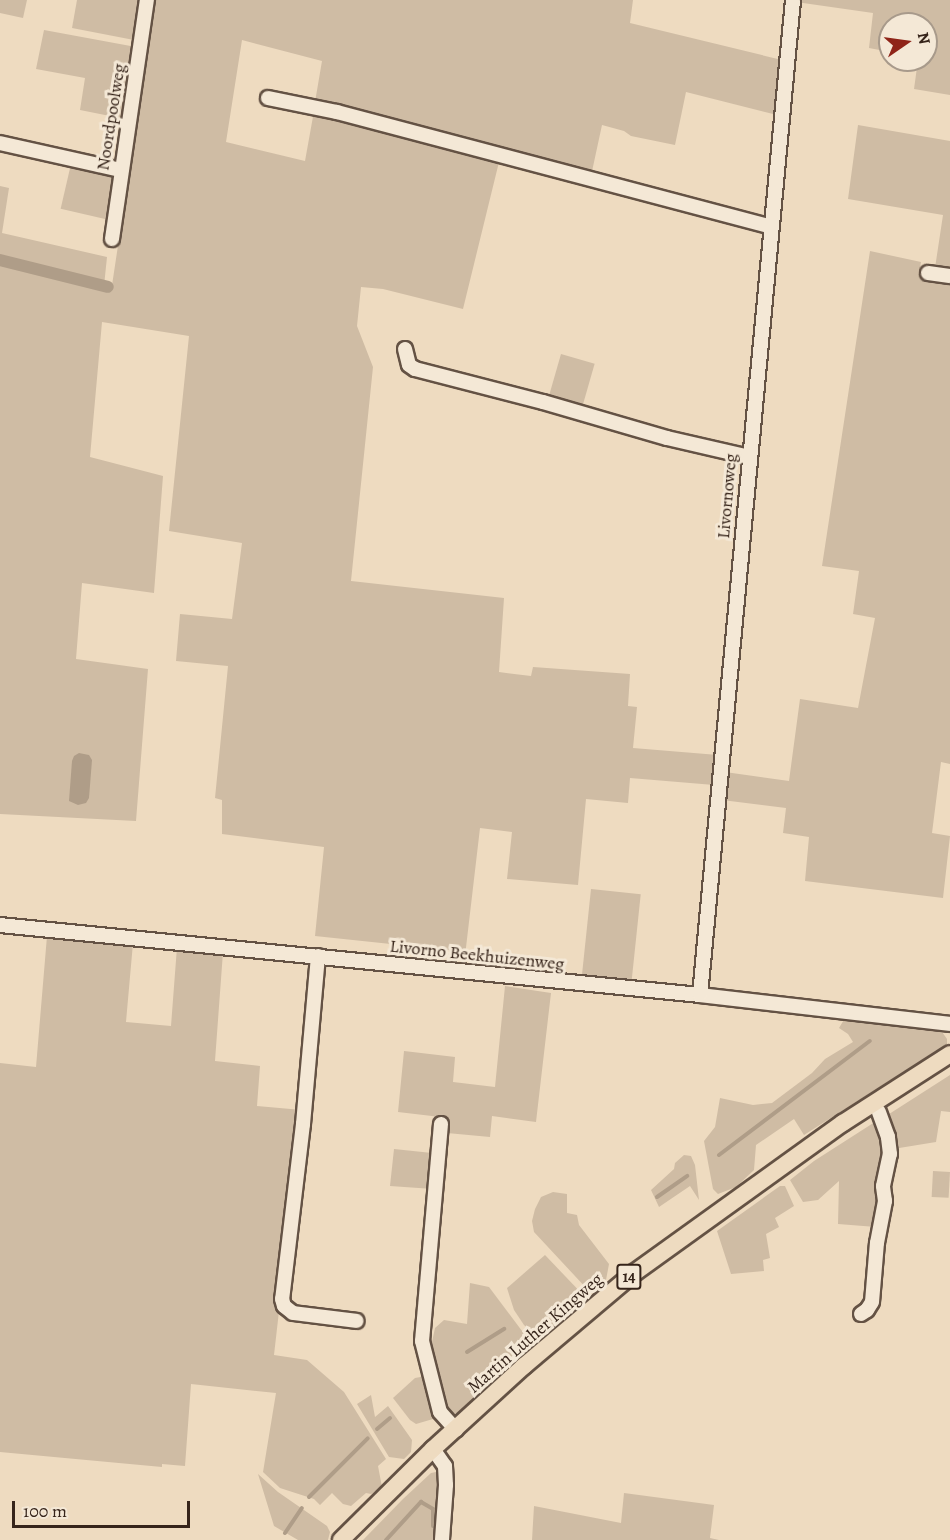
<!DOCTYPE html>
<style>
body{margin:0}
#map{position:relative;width:950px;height:1540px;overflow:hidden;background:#eedbc0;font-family:Alegreya,serif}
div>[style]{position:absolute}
.green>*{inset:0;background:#cfbca4;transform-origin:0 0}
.water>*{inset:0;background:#af9d88}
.stream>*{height:4px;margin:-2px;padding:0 2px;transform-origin:2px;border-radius:2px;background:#af9d88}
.canal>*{height:12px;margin:-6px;padding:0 6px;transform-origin:6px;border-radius:6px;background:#af9d88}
.roads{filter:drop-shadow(2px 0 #645244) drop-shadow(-2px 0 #645244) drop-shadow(0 2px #645244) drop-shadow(0 -2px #645244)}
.minor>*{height:14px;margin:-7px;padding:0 7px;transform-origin:7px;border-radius:7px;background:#f4e8d6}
.major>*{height:16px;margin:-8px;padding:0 8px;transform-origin:8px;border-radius:8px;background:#eedbc0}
span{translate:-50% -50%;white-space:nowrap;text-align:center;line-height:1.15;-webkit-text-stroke:6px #f4e8d6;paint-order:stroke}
.shield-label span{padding:2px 4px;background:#f4e8d6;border:2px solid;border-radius:4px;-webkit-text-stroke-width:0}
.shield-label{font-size:16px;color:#36241a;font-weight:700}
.street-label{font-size:18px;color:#36241a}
.north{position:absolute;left:878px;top:12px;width:60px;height:60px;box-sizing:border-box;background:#f4e8d6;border:2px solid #a89a8b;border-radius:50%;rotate:77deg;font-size:16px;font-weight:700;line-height:24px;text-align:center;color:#36241a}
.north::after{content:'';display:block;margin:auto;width:21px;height:27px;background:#8f2418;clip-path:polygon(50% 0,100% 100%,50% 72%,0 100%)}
.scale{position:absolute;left:12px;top:1501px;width:178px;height:27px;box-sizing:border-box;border:3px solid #36241a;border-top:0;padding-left:8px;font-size:18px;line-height:21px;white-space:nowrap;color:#36241a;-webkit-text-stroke:4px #f4e8d6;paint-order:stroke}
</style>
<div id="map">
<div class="green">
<i style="clip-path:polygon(0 0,27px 0,23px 18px,0 13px)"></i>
<i style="clip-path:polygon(77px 0,141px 0,134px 40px,72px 28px)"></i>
<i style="clip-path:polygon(155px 0,633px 0,630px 23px,782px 60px,777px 115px,686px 92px,675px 145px,631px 136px,624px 131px,602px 125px,591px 176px,315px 102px,322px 61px,242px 40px,226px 142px,305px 161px,314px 111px,339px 115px,499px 162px,463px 309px,383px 289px,361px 287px,357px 326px,373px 367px,351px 581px,504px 598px,499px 672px,531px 676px,533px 667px,630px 674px,628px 706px,637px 707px,633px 748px,718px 755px,714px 785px,630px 778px,628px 803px,586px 799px,578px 885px,507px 879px,512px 832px,480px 828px,465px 956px,457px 955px,457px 951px,315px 936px,324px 847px,222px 834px,222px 800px,215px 798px,228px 666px,176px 661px,180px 614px,232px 619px,242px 543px,169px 531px,189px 336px,102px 322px,90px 457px,163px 476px,154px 593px,82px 583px,76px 659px,148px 669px,136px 821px,0 814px,0 264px,111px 292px)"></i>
<i style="clip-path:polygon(796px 0,950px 0,950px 95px,914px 89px,918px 60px,926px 60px,926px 24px,890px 24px,890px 52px,869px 48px,873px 13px,796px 2px)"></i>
<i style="clip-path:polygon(44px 30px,136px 47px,125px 119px,80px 110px,85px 78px,36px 69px)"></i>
<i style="clip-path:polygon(858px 125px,950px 141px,950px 270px,935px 268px,943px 215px,848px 199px)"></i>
<i style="left:71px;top:164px;width:50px;height:46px;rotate:13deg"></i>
<i style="clip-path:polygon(0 186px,9px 188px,2px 233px,107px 257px,104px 286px,0 260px)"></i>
<i style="clip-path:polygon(870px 251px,921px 262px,919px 273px,950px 279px,950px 764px,941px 762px,932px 833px,950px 836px,943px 898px,805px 881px,809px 837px,783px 833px,786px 808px,722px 800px,725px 772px,789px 781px,800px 699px,858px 708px,875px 618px,853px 614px,859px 571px,822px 566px)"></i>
<i style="left:561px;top:354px;width:35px;height:51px;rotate:16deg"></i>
<i style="left:591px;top:889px;width:50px;height:88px;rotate:6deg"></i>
<i style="clip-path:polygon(47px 936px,133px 943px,126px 1022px,171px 1026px,177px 947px,223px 952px,215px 1061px,260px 1066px,257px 1106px,302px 1110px,274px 1355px,307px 1360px,344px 1392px,386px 1459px,378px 1466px,382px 1487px,371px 1494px,366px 1493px,351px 1506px,343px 1504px,332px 1493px,320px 1505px,314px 1499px,280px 1488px,263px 1472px,276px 1393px,191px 1384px,185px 1466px,162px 1464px,162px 1467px,0 1452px,0 1063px,36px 1067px)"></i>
<i style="clip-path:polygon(505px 986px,551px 993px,536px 1122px,492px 1116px,490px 1137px,447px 1133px,449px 1118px,398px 1112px,404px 1051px,455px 1057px,453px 1082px,495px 1087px)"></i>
<i style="clip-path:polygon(845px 1018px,940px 1029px,947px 1039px,947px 1050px,892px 1079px,804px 1135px,794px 1119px,756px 1145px,754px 1170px,736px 1187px,718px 1194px,713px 1189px,704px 1141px,715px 1127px,720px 1098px,753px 1105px,772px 1103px,812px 1073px,825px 1059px,853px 1042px,848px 1034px,839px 1028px)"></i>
<i style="clip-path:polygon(950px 1075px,950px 1112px,941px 1111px,936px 1142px,893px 1149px,886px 1116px)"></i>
<i style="clip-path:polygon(878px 1120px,888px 1144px,876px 1227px,838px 1224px,839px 1181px,818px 1200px,803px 1202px,790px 1180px,814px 1161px)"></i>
<i style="clip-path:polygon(394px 1149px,432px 1153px,433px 1189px,390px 1186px)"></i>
<i style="clip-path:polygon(684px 1155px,691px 1156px,695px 1165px,699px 1200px,690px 1186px,659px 1207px,651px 1190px,674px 1169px,675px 1163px)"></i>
<i style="left:933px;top:1171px;width:17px;height:26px;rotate:3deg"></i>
<i style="clip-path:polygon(780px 1186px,785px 1186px,794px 1206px,775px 1218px,779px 1227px,766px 1234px,770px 1258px,763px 1260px,764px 1271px,731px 1274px,717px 1231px)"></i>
<i style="clip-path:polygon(553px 1192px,567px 1194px,567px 1213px,577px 1215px,579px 1225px,609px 1264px,606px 1280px,597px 1289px,588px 1290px,534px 1232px,532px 1221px,535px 1209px,541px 1197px)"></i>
<i style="clip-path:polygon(545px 1255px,586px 1298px,586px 1302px,551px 1333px,539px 1339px,524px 1325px,514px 1310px,507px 1288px)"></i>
<i style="clip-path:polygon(470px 1283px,489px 1287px,528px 1339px,530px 1348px,527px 1354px,461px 1412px,453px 1414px,441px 1406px,429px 1356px,435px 1328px,444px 1320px,467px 1324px)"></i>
<i style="clip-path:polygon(426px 1376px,436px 1411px,433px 1419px,416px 1424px,410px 1420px,393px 1398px,415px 1378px)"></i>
<i style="clip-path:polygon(371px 1395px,375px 1417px,388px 1406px,412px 1440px,411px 1452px,404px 1459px,389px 1457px,357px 1404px)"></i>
<i style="clip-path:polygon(436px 1472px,439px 1474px,442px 1498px,435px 1540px,363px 1540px,403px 1499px,431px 1473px)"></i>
<i style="clip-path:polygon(258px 1474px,278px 1492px,327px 1526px,330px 1532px,328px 1540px,298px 1540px,274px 1526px)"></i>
<i style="clip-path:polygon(624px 1493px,714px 1505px,710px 1538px,719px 1540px,532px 1540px,534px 1506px,621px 1523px)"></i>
</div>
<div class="water">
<i style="clip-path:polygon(79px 753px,89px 755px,92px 760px,89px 798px,86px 803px,78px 805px,69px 801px,72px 761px,74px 756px)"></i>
</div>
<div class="stream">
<i style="left:719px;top:1155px;width:189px;rotate:-37.1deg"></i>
<i style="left:657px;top:1197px;width:37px;rotate:-35deg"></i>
<i style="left:467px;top:1352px;width:44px;rotate:-31.9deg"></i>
<i style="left:377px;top:1429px;width:17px;rotate:-40deg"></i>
<i style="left:309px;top:1497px;width:83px;rotate:-45deg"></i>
<i style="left:285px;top:1533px;width:30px;rotate:-56deg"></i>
<i style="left:386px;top:1540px;width:52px;rotate:-47.4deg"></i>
<i style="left:421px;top:1502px;width:14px;rotate:30deg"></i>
<i style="left:433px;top:1509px;width:17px;rotate:90deg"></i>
</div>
<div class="canal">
<i style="left:0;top:260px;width:111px;rotate:14deg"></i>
</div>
<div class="roads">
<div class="minor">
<i style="left:268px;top:98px;width:70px;rotate:11.5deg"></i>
<i style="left:337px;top:112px;width:449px;rotate:14.8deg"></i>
<i style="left:0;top:143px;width:124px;rotate:12.6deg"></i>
<i style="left:112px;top:239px;width:242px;rotate:-81.7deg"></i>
<i style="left:928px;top:273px;width:22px;rotate:8deg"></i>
<i style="left:405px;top:349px;width:16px;rotate:76deg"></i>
<i style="left:409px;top:365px;width:7px;rotate:34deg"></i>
<i style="left:415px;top:369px;width:132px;rotate:14.5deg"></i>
<i style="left:543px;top:402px;width:129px;rotate:16.2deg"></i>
<i style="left:667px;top:438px;width:84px;rotate:13deg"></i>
<i style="left:0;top:925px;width:703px;rotate:5.71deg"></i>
<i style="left:700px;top:995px;width:252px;rotate:6.6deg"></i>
<i style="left:318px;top:956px;width:169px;rotate:95.1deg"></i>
<i style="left:303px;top:1124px;width:176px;rotate:96.8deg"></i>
<i style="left:282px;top:1299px;width:7px;rotate:74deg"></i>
<i style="left:284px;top:1306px;width:11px;rotate:38deg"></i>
<i style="left:293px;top:1313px;width:64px;rotate:7.1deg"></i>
<i style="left:700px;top:995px;width:999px;rotate:-84.66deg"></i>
<i style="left:441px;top:1124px;width:218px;rotate:95deg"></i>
<i style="left:422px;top:1341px;width:73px;rotate:75.8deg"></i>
<i style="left:440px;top:1412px;width:24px;rotate:48deg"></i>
<i style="left:861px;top:1314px;width:7px;rotate:-34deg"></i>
<i style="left:867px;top:1310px;width:9px;rotate:-58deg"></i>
<i style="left:872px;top:1302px;width:59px;rotate:-85.2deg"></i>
<i style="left:877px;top:1243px;width:43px;rotate:-79.2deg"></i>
<i style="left:885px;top:1201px;width:15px;rotate:-98deg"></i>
<i style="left:883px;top:1186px;width:33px;rotate:-78deg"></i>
<i style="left:890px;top:1154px;width:17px;rotate:-97deg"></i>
<i style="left:888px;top:1137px;width:27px;rotate:-110deg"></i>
<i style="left:433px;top:1449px;width:21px;rotate:55deg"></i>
<i style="left:445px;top:1466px;width:19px;rotate:87deg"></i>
<i style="left:446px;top:1485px;width:55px;rotate:94.2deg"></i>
</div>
<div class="major">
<i style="left:341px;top:1540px;width:129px;rotate:-44.7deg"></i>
<i style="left:433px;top:1449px;width:123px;rotate:-42.4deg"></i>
<i style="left:524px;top:1366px;width:144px;rotate:-40.2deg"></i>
<i style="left:634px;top:1273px;width:257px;rotate:-35.7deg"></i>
<i style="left:843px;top:1123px;width:127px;rotate:-32.8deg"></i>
</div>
</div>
<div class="shield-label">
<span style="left:629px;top:1277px">14</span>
</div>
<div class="street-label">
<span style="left:111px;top:117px;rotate:-81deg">Noordpoolweg</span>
<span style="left:727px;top:496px;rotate:-85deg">Livornoweg</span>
<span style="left:477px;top:955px;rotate:6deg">Livorno Beekhuizenweg</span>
<span style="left:535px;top:1333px;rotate:-41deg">Martin Luther Kingweg</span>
</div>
<div class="north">N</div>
<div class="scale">100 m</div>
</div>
